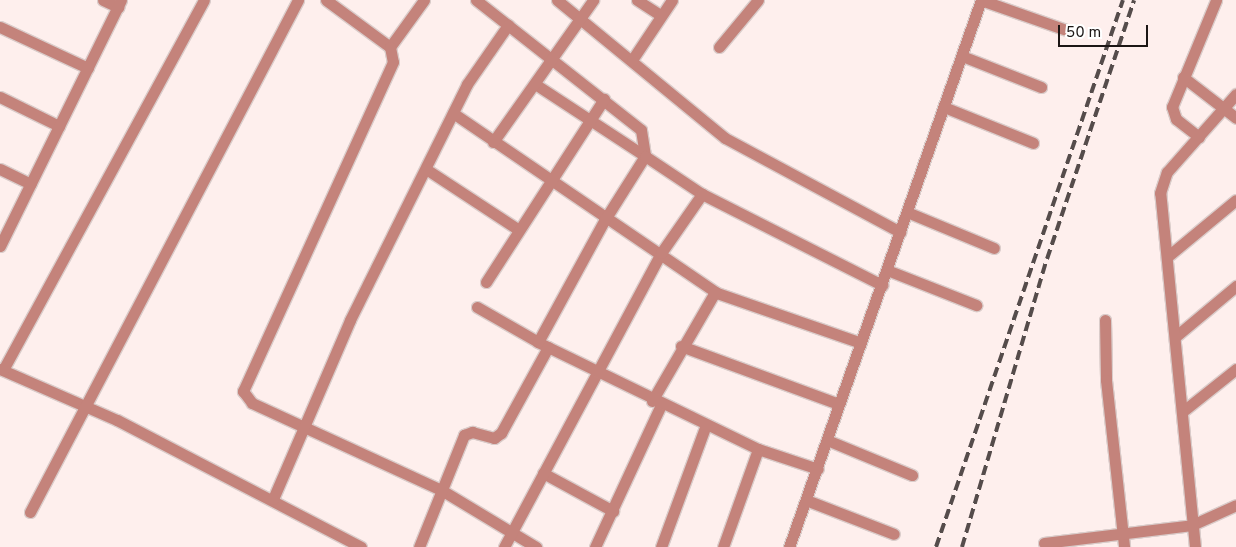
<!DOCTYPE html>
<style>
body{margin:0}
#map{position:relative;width:1236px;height:547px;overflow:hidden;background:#feefed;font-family:Overpass,sans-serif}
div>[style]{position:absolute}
.roads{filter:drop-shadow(1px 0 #daccca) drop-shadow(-1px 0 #daccca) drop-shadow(0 1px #daccca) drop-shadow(0 -1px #daccca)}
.street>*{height:11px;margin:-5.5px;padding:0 5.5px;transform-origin:5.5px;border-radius:5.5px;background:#c4837b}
.rail>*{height:4px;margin-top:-2px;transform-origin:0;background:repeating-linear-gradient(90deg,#554c4b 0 10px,transparent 0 15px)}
span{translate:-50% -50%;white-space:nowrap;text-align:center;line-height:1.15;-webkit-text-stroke:4px #fff;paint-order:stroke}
.scale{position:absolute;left:1058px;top:25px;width:90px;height:22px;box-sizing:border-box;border:2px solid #1c1615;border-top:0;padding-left:6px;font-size:15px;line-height:18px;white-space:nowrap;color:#1c1615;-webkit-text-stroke:4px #fff;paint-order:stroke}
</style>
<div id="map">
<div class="roads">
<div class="street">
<i style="left:103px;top:0;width:17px;rotate:25deg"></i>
<i style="left:326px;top:0;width:79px;rotate:36.3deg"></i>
<i style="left:424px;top:0;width:58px;rotate:125.9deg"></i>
<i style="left:390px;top:47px;width:15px;rotate:79deg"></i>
<i style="left:393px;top:62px;width:362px;rotate:114.5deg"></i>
<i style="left:243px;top:391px;width:15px;rotate:53deg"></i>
<i style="left:252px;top:403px;width:210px;rotate:24.7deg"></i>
<i style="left:443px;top:491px;width:109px;rotate:31.1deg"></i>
<i style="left:476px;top:0;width:210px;rotate:38.2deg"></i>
<i style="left:641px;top:130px;width:26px;rotate:81deg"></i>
<i style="left:645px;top:156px;width:131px;rotate:-146.8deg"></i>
<i style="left:557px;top:0;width:217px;rotate:39.4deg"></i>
<i style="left:725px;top:138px;width:199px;rotate:28.2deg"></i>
<i style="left:637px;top:0;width:27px;rotate:33deg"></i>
<i style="left:981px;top:0;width:90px;rotate:19.4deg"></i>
<i style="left:0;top:27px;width:97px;rotate:25deg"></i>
<i style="left:719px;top:47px;width:61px;rotate:-50.3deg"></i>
<i style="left:962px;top:56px;width:85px;rotate:21.4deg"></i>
<i style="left:632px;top:60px;width:72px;rotate:-56.3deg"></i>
<i style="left:1183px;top:77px;width:67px;rotate:37.7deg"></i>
<i style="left:0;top:97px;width:66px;rotate:26.2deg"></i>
<i style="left:944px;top:107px;width:96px;rotate:22deg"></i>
<i style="left:453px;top:113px;width:320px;rotate:34.3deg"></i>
<i style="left:717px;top:293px;width:152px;rotate:19.1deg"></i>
<i style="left:1199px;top:137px;width:29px;rotate:-142deg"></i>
<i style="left:1176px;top:119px;width:13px;rotate:-108deg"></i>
<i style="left:1172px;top:107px;width:116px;rotate:-67.6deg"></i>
<i style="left:493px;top:142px;width:174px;rotate:-54.8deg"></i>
<i style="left:0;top:169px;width:34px;rotate:26deg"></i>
<i style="left:426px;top:169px;width:111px;rotate:33.3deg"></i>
<i style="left:907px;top:212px;width:94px;rotate:22.5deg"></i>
<i style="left:0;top:246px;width:274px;rotate:-63.8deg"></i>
<i style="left:1167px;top:257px;width:89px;rotate:-39.6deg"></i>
<i style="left:887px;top:270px;width:96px;rotate:21.5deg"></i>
<i style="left:486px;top:282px;width:218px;rotate:-57.2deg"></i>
<i style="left:477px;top:307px;width:70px;rotate:29.8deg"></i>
<i style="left:1105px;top:320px;width:60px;rotate:89deg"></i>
<i style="left:1106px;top:380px;width:168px;rotate:83.8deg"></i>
<i style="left:1175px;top:337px;width:80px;rotate:-39.9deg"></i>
<i style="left:681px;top:346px;width:168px;rotate:20.2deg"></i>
<i style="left:0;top:369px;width:128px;rotate:23.6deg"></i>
<i style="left:117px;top:420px;width:275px;rotate:27.5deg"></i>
<i style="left:3px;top:370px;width:421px;rotate:-61.5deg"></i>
<i style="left:652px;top:401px;width:126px;rotate:-60deg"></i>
<i style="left:1182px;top:412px;width:69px;rotate:-38.5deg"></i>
<i style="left:827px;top:440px;width:92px;rotate:22.4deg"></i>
<i style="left:758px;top:449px;width:63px;rotate:18.4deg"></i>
<i style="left:543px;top:473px;width:80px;rotate:28.5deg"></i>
<i style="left:273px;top:499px;width:195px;rotate:-66.7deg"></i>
<i style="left:350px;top:320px;width:263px;rotate:-63.6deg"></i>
<i style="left:467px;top:84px;width:72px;rotate:-55.2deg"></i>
<i style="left:806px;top:500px;width:94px;rotate:21.1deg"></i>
<i style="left:30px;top:512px;width:578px;rotate:-62.37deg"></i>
<i style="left:1044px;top:543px;width:149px;rotate:-6.9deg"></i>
<i style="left:1192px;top:525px;width:48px;rotate:-24.4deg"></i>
<i style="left:419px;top:547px;width:121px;rotate:-68.1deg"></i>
<i style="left:464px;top:435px;width:9px;rotate:-21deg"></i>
<i style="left:472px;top:432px;width:23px;rotate:15deg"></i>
<i style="left:494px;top:438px;width:9px;rotate:-36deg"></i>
<i style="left:501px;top:433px;width:98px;rotate:-61.3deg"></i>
<i style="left:504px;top:547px;width:333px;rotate:-61.9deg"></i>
<i style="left:661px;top:253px;width:72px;rotate:-55.2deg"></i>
<i style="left:595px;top:547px;width:157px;rotate:-65.1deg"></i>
<i style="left:661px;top:547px;width:130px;rotate:-69.8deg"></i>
<i style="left:723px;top:547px;width:104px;rotate:-70.3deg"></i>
<i style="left:758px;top:449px;width:245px;rotate:-154.1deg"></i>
<i style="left:538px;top:342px;width:138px;rotate:-61.4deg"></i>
<i style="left:604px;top:221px;width:77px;rotate:-57.8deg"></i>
<i style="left:645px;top:156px;width:69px;rotate:33.7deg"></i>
<i style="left:702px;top:194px;width:202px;rotate:26.8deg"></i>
<i style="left:789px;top:547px;width:580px;rotate:-70.66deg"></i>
<i style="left:1195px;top:547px;width:356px;rotate:-95.6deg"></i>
<i style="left:1160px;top:193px;width:22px;rotate:-72deg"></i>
<i style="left:1167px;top:172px;width:104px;rotate:-48.5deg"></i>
</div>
</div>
<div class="rail">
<i style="left:936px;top:547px;width:578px;rotate:-71.13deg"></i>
<i style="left:962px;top:547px;width:300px;rotate:-73.6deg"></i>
<i style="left:1047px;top:259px;width:273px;rotate:-71.4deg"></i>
</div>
<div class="scale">50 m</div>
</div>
